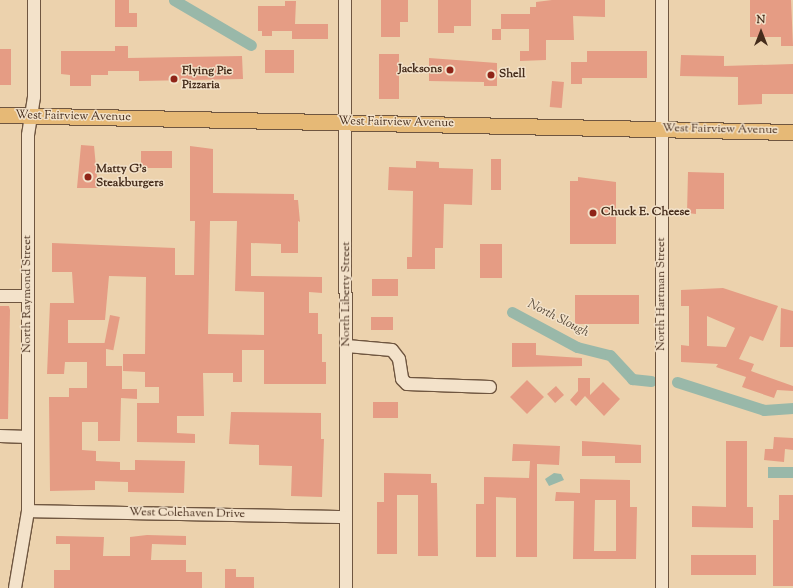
<!DOCTYPE html>
<style>
body{margin:0}
#map{position:relative;width:793px;height:588px;overflow:hidden;background:#ecd2ad;font-family:"Sorts Mill Goudy",serif}
div>[style]{position:absolute}
.water>*{inset:0;background:#99b8a9;transform-origin:0 0}
.canal>*{height:11px;margin:-5.5px;padding:0 5.5px;transform-origin:5.5px;border-radius:5.5px;background:#99b8a9}
.building>*{inset:0;background:#e59c84;transform-origin:0 0}
.roads{filter:drop-shadow(1px 0 #6f5640) drop-shadow(-1px 0 #6f5640) drop-shadow(0 1px #6f5640) drop-shadow(0 -1px #6f5640)}
.minor>*{height:12px;margin:-6px;padding:0 6px;transform-origin:6px;border-radius:6px;background:#f3e2ca}
.major>*{height:15px;margin:-7.5px;padding:0 7.5px;transform-origin:7.5px;border-radius:7.5px;background:#e6b976}
.dots>*{width:11px;height:11px;translate:-50% -50%;box-sizing:border-box;border:2px solid #f3e2ca;border-radius:50%}
span{translate:-50% -50%;white-space:nowrap;text-align:center;line-height:1.15;-webkit-text-stroke:3px #f3e2ca;paint-order:stroke}
.poi-label{font-size:12px;color:#452c1b;font-weight:700}
.right{translate:-100% -50%;text-align:right}
.left{translate:0 -50%;text-align:left}
.street-label{font-size:12px;color:#452c1b}
.water-label{font-size:13px;color:#564837;font-style:italic}
.north{position:absolute;left:741px;top:12px;width:40px;height:40px;-webkit-text-stroke:3px #f3e2ca;paint-order:stroke;rotate:0deg;font-size:11px;font-weight:700;line-height:16px;text-align:center;color:#452c1b}
.north::after{content:'';display:block;margin:auto;width:14px;height:18px;background:#452c1b;clip-path:polygon(50% 0,100% 100%,50% 72%,0 100%)}
</style>
<div id="map">
<div class="water">
<i style="left:768px;top:467px;width:25px;height:11px"></i>
<i style="clip-path:polygon(554px 473px,561px 474px,564px 480px,549px 486px,545px 479px)"></i>
</div>
<div class="canal">
<i style="left:174px;top:0;width:89px;rotate:30.3deg"></i>
<i style="left:512px;top:312px;width:74px;rotate:28.3deg"></i>
<i style="left:577px;top:347px;width:34px;rotate:14deg"></i>
<i style="left:610px;top:355px;width:33px;rotate:47deg"></i>
<i style="left:632px;top:379px;width:19px;rotate:6deg"></i>
<i style="left:677px;top:382px;width:91px;rotate:17.8deg"></i>
<i style="left:764px;top:410px;width:29px;rotate:-4deg"></i>
</div>
<div class="building">
<i style="clip-path:polygon(115px 0,129px 0,129px 13px,137px 13px,137px 27px,115px 27px)"></i>
<i style="clip-path:polygon(381px 0,408px 0,408px 22px,400px 22px,400px 37px,381px 37px)"></i>
<i style="clip-path:polygon(438px 0,471px 0,471px 26px,454px 26px,454px 33px,438px 33px)"></i>
<i style="clip-path:polygon(552px 0,605px 0,605px 17px,573px 16px,574px 40px,546px 40px,546px 60px,520px 61px,520px 51px,529px 51px,529px 29px,501px 29px,501px 14px,530px 14px,530px 7px,536px 7px,536px 2px)"></i>
<i style="clip-path:polygon(750px 0,791px 0,793px 46px,781px 46px,781px 37px,750px 37px)"></i>
<i style="clip-path:polygon(285px 1px,296px 1px,295px 24px,328px 24px,328px 39px,292px 39px,292px 31px,272px 31px,272px 36px,262px 36px,262px 31px,258px 31px,258px 6px,285px 6px)"></i>
<i style="left:492px;top:29px;width:9px;height:11px"></i>
<i style="clip-path:polygon(115px 46px,128px 46px,128px 58px,242px 56px,243px 79px,139px 81px,139px 71px,108px 71px,108px 75px,91px 75px,91px 86px,70px 86px,70px 75px,61px 74px,61px 51px,115px 51px)"></i>
<i style="left:0;top:49px;width:11px;height:36px"></i>
<i style="left:265px;top:50px;width:29px;height:23px"></i>
<i style="clip-path:polygon(587px 51px,647px 51px,647px 78px,582px 78px,582px 84px,571px 84px,571px 62px,587px 62px)"></i>
<i style="left:379px;top:54px;width:20px;height:45px"></i>
<i style="clip-path:polygon(681px 55px,724px 56px,724px 66px,793px 64px,793px 94px,762px 94px,762px 104px,738px 105px,738px 77px,680px 76px)"></i>
<i style="clip-path:polygon(429px 58px,497px 63px,497px 86px,484px 86px,484px 82px,429px 81px)"></i>
<i style="left:552px;top:81px;width:12px;height:26px;rotate:5deg"></i>
<i style="clip-path:polygon(81px 145px,94px 146px,98px 188px,77px 188px)"></i>
<i style="clip-path:polygon(evenodd,190px 146px,213px 149px,213px 193px,294px 194px,294px 200px,298px 200px,300px 222px,298px 221px,298px 253px,281px 253px,281px 244px,251px 243px,251px 276px,322px 277px,322px 293px,309px 292px,309px 313px,318px 313px,318px 334px,322px 334px,322px 362px,326px 362px,326px 384px,264px 384px,264px 350px,242px 350px,242px 382px,233px 382px,233px 373px,203px 373px,204px 416px,177px 416px,177px 433px,195px 434px,195px 443px,137px 442px,137px 403px,159px 403px,159px 387px,145px 387px,145px 372px,123px 371px,123px 354px,145px 354px,146px 277px,109px 276px,105px 320px,68px 320px,68px 343px,106px 343px,106px 366px,122px 366px,122px 389px,137px 389px,137px 399px,121px 398px,120px 441px,98px 441px,98px 422px,82px 422px,82px 450px,96px 451px,96px 461px,120px 462px,120px 470px,135px 470px,135px 460px,185px 461px,184px 493px,128px 492px,128px 482px,95px 481px,95px 490px,50px 491px,49px 397px,69px 397px,69px 388px,87px 388px,87px 362px,65px 362px,64px 374px,47px 374px,50px 303px,74px 303px,72px 272px,52px 272px,52px 243px,175px 248px,175px 275px,194px 275px,195px 221px,190px 221px,190px 146px,210px 221px,237px 221px,235px 291px,264px 292px,264px 335px,208px 334px,210px 221px)"></i>
<i style="left:141px;top:151px;width:31px;height:17px"></i>
<i style="left:491px;top:159px;width:10px;height:31px"></i>
<i style="clip-path:polygon(416px 161px,439px 162px,439px 168px,473px 169px,472px 205px,444px 204px,443px 248px,435px 248px,435px 269px,407px 269px,407px 257px,412px 257px,413px 191px,388px 190px,389px 167px,416px 168px)"></i>
<i style="clip-path:polygon(688px 172px,724px 173px,724px 209px,696px 209px,696px 214px,687px 213px)"></i>
<i style="clip-path:polygon(578px 177px,616px 182px,616px 244px,570px 244px,570px 181px,578px 181px)"></i>
<i style="left:480px;top:244px;width:22px;height:34px"></i>
<i style="left:372px;top:279px;width:26px;height:17px"></i>
<i style="clip-path:polygon(evenodd,723px 288px,778px 306px,763px 341px,750px 336px,739px 359px,754px 364px,751px 371px,793px 386px,793px 391px,777px 390px,774px 398px,742px 387px,746px 377px,716px 367px,718px 364px,681px 362px,681px 345px,689px 346px,689px 306px,681px 306px,681px 290px,723px 288px,707px 316px,735px 328px,726px 347px,707px 346px,707px 316px)"></i>
<i style="left:575px;top:295px;width:64px;height:29px"></i>
<i style="clip-path:polygon(0 306px,9px 306px,10px 310px,8px 419px,0 419px)"></i>
<i style="clip-path:polygon(781px 308px,793px 311px,793px 347px,780px 347px)"></i>
<i style="left:110px;top:315px;width:10px;height:34px;rotate:11deg"></i>
<i style="left:371px;top:317px;width:22px;height:13px"></i>
<i style="clip-path:polygon(512px 343px,536px 343px,536px 355px,582px 358px,582px 366px,512px 367px)"></i>
<i style="clip-path:polygon(578px 378px,590px 378px,590px 395px,603px 382px,620px 399px,604px 416px,585px 396px,576px 406px,570px 400px,578px 391px)"></i>
<i style="left:527px;top:380px;width:24px;height:24px;rotate:45deg"></i>
<i style="left:556px;top:386px;width:12px;height:12px;rotate:48deg"></i>
<i style="left:373px;top:402px;width:25px;height:16px"></i>
<i style="clip-path:polygon(231px 412px,321px 413px,321px 439px,324px 439px,322px 497px,291px 496px,292px 466px,259px 465px,259px 445px,229px 444px)"></i>
<i style="clip-path:polygon(774px 437px,793px 438px,793px 450px,785px 449px,784px 462px,764px 460px,765px 449px,773px 449px)"></i>
<i style="clip-path:polygon(582px 441px,641px 445px,641px 463px,615px 463px,615px 456px,582px 456px)"></i>
<i style="clip-path:polygon(726px 441px,747px 441px,747px 507px,753px 507px,753px 528px,692px 527px,692px 506px,726px 507px)"></i>
<i style="clip-path:polygon(513px 444px,560px 446px,559px 465px,537px 464px,537px 557px,516px 557px,516px 498px,496px 497px,496px 557px,476px 557px,476px 504px,484px 504px,484px 477px,529px 478px,530px 461px,512px 461px)"></i>
<i style="clip-path:polygon(384px 473px,431px 474px,431px 483px,437px 483px,438px 556px,418px 556px,418px 495px,397px 495px,397px 554px,377px 554px,377px 502px,384px 502px)"></i>
<i style="clip-path:polygon(evenodd,580px 479px,630px 480px,630px 507px,637px 507px,636px 559px,573px 559px,574px 501px,555px 501px,556px 492px,580px 493px,580px 479px,595px 500px,616px 500px,616px 551px,594px 551px,595px 500px)"></i>
<i style="clip-path:polygon(779px 495px,793px 495px,793px 586px,773px 586px,773px 520px,779px 520px)"></i>
<i style="clip-path:polygon(147px 535px,186px 536px,186px 545px,152px 544px,151px 560px,186px 560px,186px 572px,202px 572px,202px 588px,54px 588px,54px 570px,70px 570px,70px 544px,56px 544px,56px 536px,104px 537px,103px 556px,130px 556px,130px 537px)"></i>
<i style="left:691px;top:555px;width:65px;height:20px"></i>
<i style="clip-path:polygon(225px 569px,236px 569px,236px 577px,254px 577px,254px 588px,225px 588px)"></i>
</div>
<div class="roads">
<div class="minor">
<i style="left:345px;top:0;width:588px;rotate:89.9deg"></i>
<i style="left:0;top:296px;width:28px"></i>
<i style="left:347px;top:346px;width:45px;rotate:5.1deg"></i>
<i style="left:392px;top:350px;width:11px;rotate:52deg"></i>
<i style="left:399px;top:359px;width:20px;rotate:81deg"></i>
<i style="left:402px;top:379px;width:7px;rotate:45deg"></i>
<i style="left:407px;top:384px;width:83px;rotate:2.1deg"></i>
<i style="left:0;top:436px;width:28px;rotate:2deg"></i>
<i style="left:28px;top:511px;width:318px;rotate:1.1deg"></i>
<i style="left:15px;top:588px;width:78px;rotate:-80.4deg"></i>
<i style="left:28px;top:511px;width:376px;rotate:-90deg"></i>
<i style="left:28px;top:135px;width:38px;rotate:-81deg"></i>
<i style="left:34px;top:97px;width:97px;rotate:-90deg"></i>
<i style="left:662px;top:588px;width:588px;rotate:-90deg"></i>
</div>
<div class="major">
<i style="left:0;top:115px;width:793px;rotate:1.23deg"></i>
</div>
</div>
<div class="dots">
<i style="left:450px;top:70px;background:#8f2418"></i>
<i style="left:491px;top:75px;background:#8f2418"></i>
<i style="left:174px;top:79px;background:#8f2418"></i>
<i style="left:88px;top:177px;background:#8f2418"></i>
<i style="left:593px;top:213px;background:#8f2418"></i>
</div>
<div class="poi-label">
<span class="right" style="left:442px;top:70px">Jacksons</span>
<span class="left" style="left:182px;top:79px">Flying Pie<br>Pizzaria</span>
<span class="left" style="left:499px;top:75px">Shell</span>
<span class="left" style="left:96px;top:177px">Matty G's<br>Steakburgers</span>
<span class="left" style="left:601px;top:213px">Chuck E. Cheese</span>
</div>
<div class="street-label">
<span style="left:73px;top:117px;rotate:1deg">West Fairview Avenue</span>
<span style="left:396px;top:123px;rotate:1deg">West Fairview Avenue</span>
<span style="left:720px;top:130px;rotate:1deg">West Fairview Avenue</span>
<span style="left:28px;top:294px;rotate:-90deg">North Raymond Street</span>
<span style="left:347px;top:294px;rotate:-90deg">North Liberty Street</span>
<span style="left:662px;top:294px;rotate:-90deg">North Hartman Street</span>
<span style="left:187px;top:514px;rotate:1deg">West Colehaven Drive</span>
</div>
<div class="water-label">
<span style="left:558px;top:319px;rotate:27deg">North Slough</span>
</div>
<div class="north">N</div>
</div>
